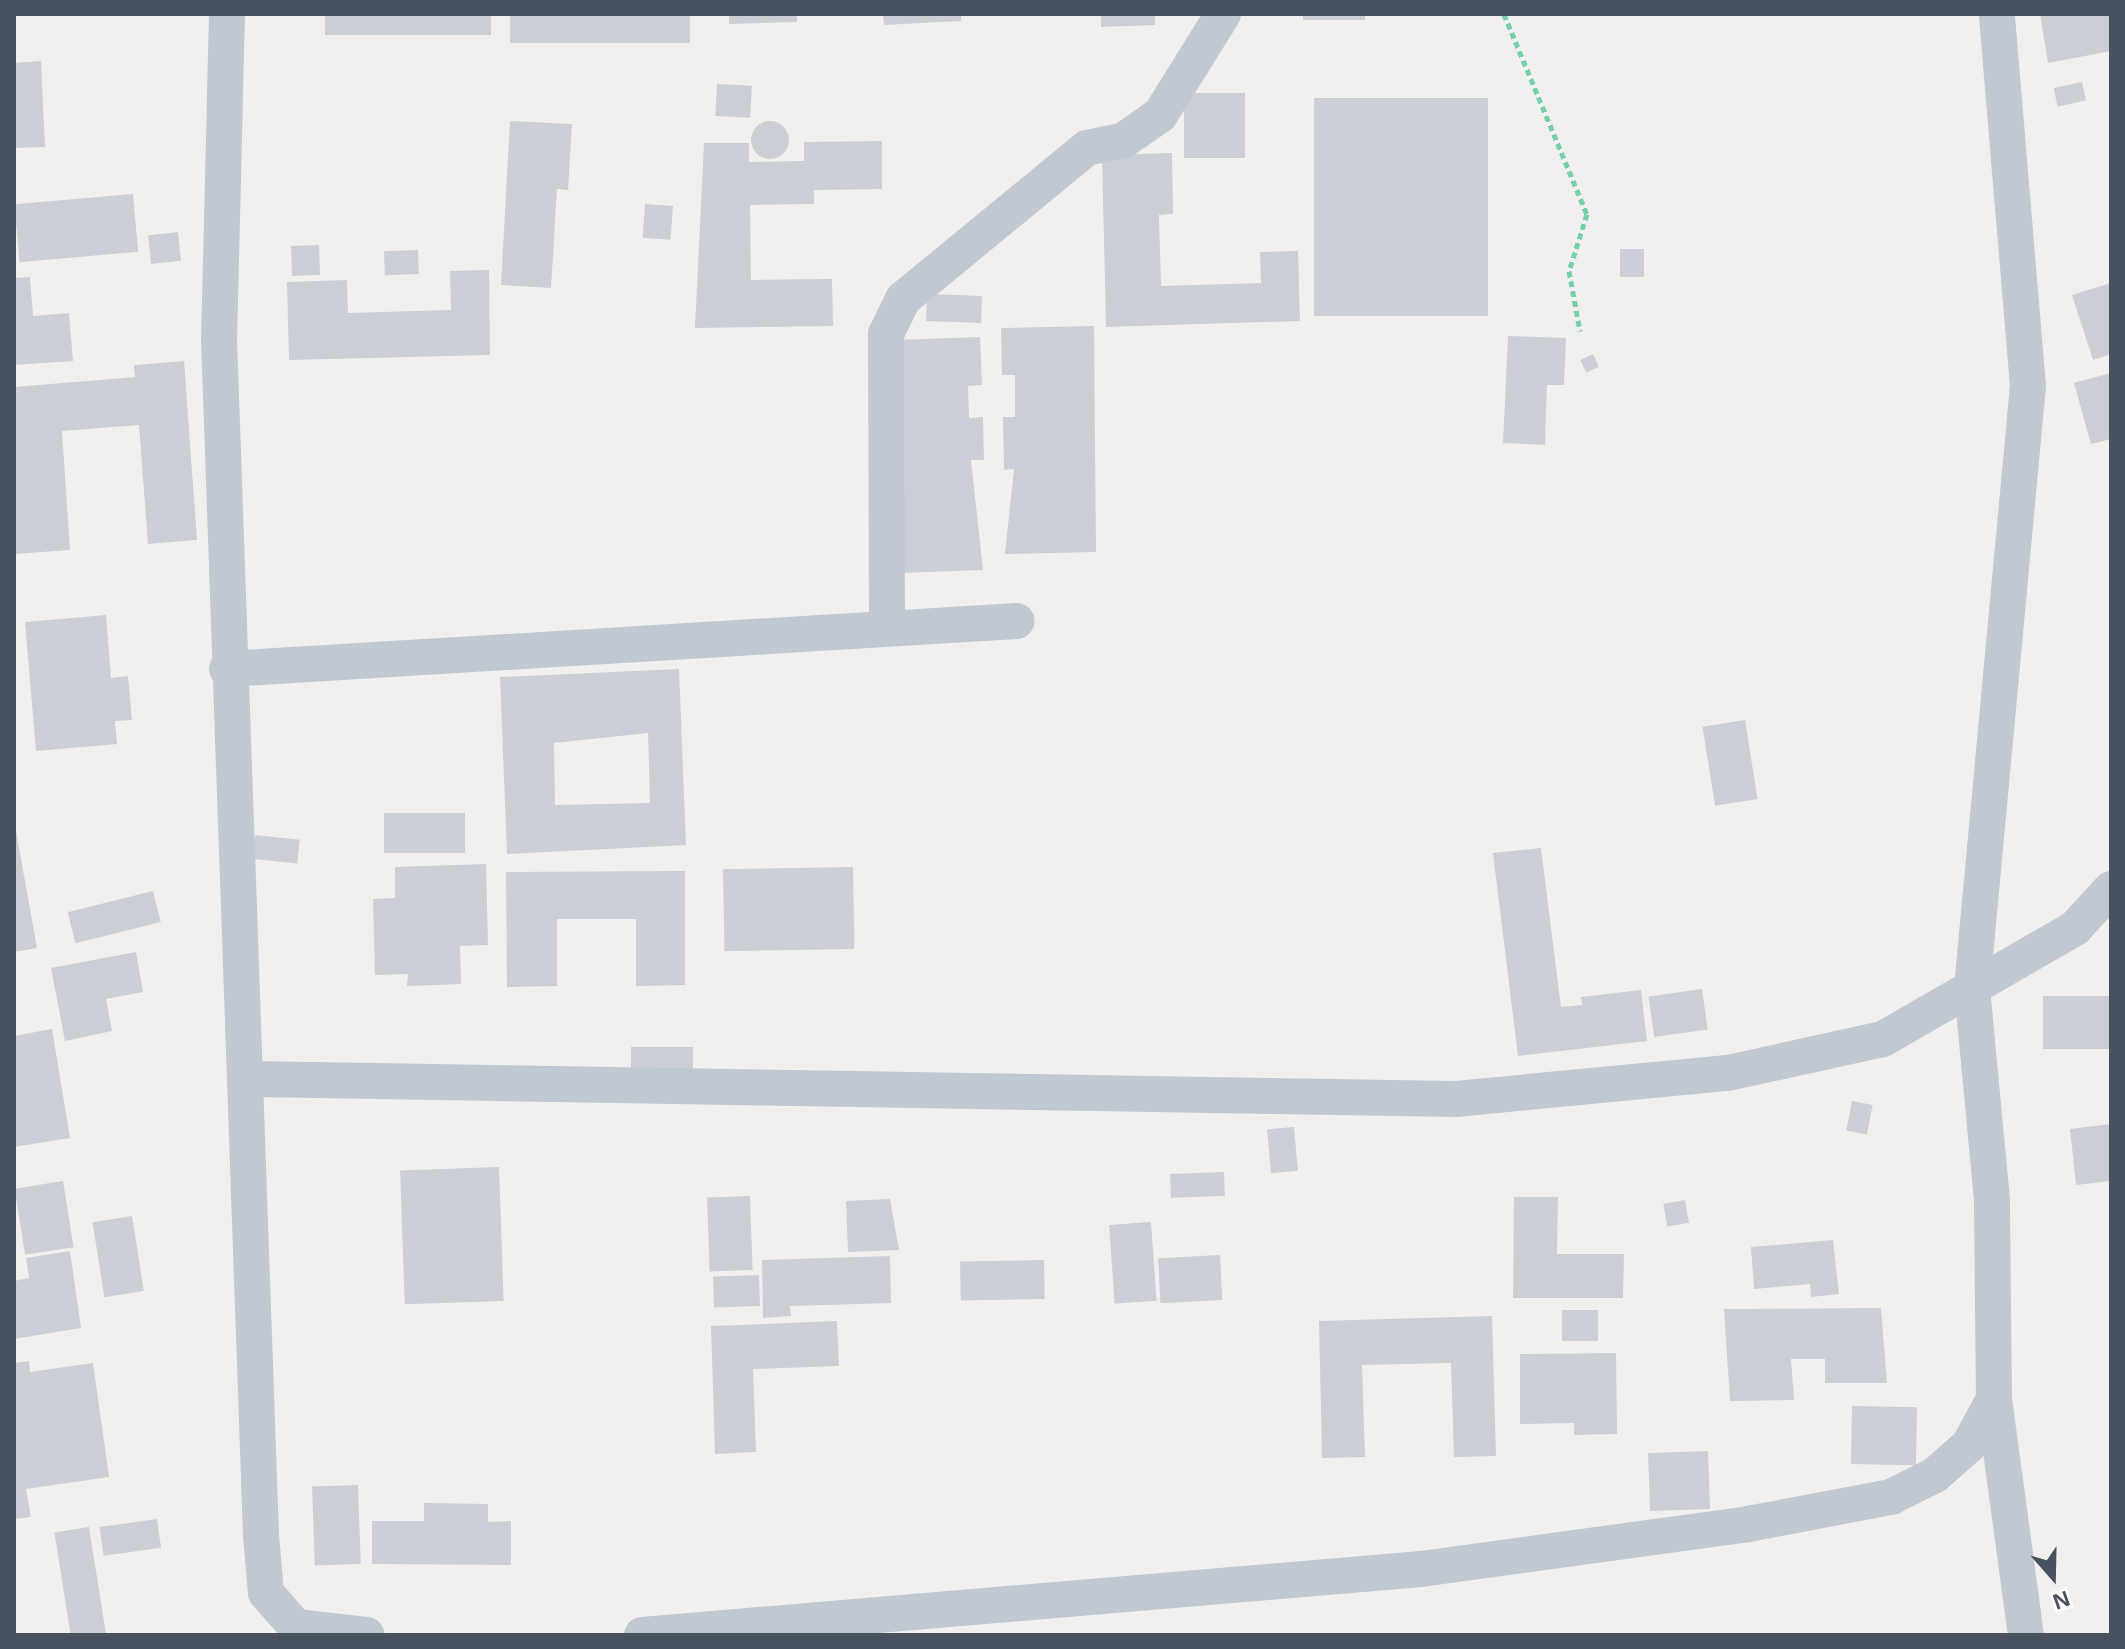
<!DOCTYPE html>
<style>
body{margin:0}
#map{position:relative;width:2125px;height:1649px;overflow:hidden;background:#f2f0ef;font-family:Helvetica,sans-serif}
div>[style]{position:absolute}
.building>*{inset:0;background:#cbced5;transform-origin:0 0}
.round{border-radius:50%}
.path>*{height:5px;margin-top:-2.5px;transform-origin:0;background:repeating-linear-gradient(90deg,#73d1a6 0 6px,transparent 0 10px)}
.street>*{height:36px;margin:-18px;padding:0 18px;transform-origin:18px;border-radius:18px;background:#c0c9d2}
span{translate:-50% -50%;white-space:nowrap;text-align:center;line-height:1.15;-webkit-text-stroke:6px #fff;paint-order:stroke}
.frame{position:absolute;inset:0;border:16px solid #47525e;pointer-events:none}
.north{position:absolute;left:2013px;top:1537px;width:80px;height:80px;-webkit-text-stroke:6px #fff;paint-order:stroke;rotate:160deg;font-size:22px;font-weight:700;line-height:32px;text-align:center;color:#47525e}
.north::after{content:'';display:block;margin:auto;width:28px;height:36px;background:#47525e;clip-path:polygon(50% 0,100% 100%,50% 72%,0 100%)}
</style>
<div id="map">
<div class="building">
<i style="left:325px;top:14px;width:166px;height:21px"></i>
<i style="left:510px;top:14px;width:180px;height:29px"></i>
<i style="clip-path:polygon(729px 14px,797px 14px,797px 22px,729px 24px)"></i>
<i style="clip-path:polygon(883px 14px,961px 14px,961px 21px,884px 25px)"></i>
<i style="clip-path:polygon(1101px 14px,1155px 14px,1155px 25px,1101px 27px)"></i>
<i style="left:1303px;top:14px;width:62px;height:6px"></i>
<i style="clip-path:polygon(2040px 14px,2111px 14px,2111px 51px,2048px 63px)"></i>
<i style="clip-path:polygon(41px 61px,45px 147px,14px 148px,14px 63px)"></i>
<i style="left:2082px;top:82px;width:19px;height:29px;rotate:78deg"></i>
<i style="left:717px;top:84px;width:35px;height:32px;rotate:3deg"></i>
<i style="left:1184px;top:93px;width:61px;height:65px"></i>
<i style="left:1314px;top:98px;width:174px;height:218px"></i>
<i class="round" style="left:751px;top:121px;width:38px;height:38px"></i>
<i style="clip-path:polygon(510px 121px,572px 124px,568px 190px,557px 189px,551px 288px,501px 285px)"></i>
<i style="clip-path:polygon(882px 141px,882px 189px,814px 190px,814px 204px,750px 205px,751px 280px,832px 279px,833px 326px,695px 328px,704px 143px,749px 143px,749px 162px,804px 161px,804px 142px)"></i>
<i style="clip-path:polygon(1172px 153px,1173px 214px,1159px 215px,1161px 286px,1261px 283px,1260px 252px,1298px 251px,1300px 321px,1106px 327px,1102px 155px)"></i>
<i style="left:133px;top:194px;width:58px;height:119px;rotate:85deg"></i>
<i style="left:645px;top:204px;width:28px;height:34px;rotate:4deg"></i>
<i style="left:178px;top:232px;width:29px;height:30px;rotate:84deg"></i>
<i style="left:319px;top:245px;width:30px;height:28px;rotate:88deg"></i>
<i style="left:1620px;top:249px;width:24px;height:28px"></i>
<i style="left:418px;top:250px;width:24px;height:34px;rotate:88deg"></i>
<i style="clip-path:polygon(489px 270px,490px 355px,289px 360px,287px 282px,347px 280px,348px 313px,451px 310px,450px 271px)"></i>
<i style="clip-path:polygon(30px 277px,33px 316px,69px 313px,73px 361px,14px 365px,14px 278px)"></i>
<i style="clip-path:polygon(2111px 283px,2111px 354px,2093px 360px,2072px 295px)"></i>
<i style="left:927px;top:294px;width:55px;height:27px;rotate:2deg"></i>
<i style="clip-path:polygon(1094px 326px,1096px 552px,1005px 554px,1014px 469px,1004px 470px,1003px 417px,1015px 417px,1015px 375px,1002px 375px,1001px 328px)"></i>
<i style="clip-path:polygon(1508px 336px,1566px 338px,1564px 385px,1547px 385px,1545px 445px,1503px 443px)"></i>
<i style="clip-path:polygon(980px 337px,982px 385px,968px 386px,969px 418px,983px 417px,984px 460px,971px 460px,983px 570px,901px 573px,894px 340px)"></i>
<i style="left:1593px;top:354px;width:14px;height:14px;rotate:65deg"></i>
<i style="clip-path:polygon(184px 361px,197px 540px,148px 544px,139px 425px,62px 431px,70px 550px,14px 554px,14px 387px,135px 377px,134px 365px)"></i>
<i style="clip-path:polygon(2111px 373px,2111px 439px,2091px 444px,2074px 383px)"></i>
<i style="clip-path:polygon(106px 615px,111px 678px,128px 676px,132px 720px,115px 721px,117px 744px,36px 751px,25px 622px)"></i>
<i style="clip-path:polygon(evenodd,679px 669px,686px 845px,507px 854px,500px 677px,679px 669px,648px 733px,650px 803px,555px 805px,554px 743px,648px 733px)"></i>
<i style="left:1745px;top:720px;width:80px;height:43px;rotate:81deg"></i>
<i style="left:384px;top:813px;width:81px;height:40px"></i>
<i style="clip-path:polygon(14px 820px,37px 948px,14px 952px)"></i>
<i style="left:255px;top:835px;width:45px;height:24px;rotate:6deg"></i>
<i style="clip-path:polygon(1541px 848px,1561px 1007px,1582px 1005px,1581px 997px,1641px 990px,1647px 1041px,1518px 1056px,1493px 853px)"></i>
<i style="clip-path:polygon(486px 864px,488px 945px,460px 946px,461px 984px,407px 986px,408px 974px,375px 975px,373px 899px,395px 898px,395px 867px)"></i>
<i style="left:853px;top:867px;width:82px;height:130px;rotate:89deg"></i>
<i style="clip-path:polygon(685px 871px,685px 985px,636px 986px,636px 919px,557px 919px,557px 986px,507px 987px,506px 872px)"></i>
<i style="left:153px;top:891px;width:32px;height:88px;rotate:76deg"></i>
<i style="clip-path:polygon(136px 952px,143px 992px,106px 999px,112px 1031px,65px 1041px,51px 968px)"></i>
<i style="left:1702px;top:989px;width:41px;height:54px;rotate:82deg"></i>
<i style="left:2111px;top:996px;width:53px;height:68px;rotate:90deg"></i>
<i style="clip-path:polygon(52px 1029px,70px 1138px,14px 1147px,14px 1036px)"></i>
<i style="left:631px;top:1047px;width:62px;height:24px"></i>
<i style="left:1852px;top:1101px;width:21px;height:30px;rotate:11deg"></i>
<i style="clip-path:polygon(2111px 1124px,2111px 1181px,2076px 1185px,2070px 1129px)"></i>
<i style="left:1294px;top:1127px;width:44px;height:27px;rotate:85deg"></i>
<i style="left:499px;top:1167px;width:134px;height:99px;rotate:88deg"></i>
<i style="left:1224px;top:1172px;width:24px;height:54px;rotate:88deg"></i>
<i style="left:63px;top:1181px;width:67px;height:49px;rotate:81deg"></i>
<i style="left:750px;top:1196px;width:74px;height:43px;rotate:88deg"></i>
<i style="clip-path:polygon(1514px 1197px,1558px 1197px,1557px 1254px,1624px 1254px,1623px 1298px,1513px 1298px)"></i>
<i style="clip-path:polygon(890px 1199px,899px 1250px,848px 1252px,846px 1201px)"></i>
<i style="left:1685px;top:1200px;width:23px;height:22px;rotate:80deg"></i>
<i style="left:132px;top:1216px;width:76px;height:40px;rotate:81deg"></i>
<i style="left:1151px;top:1222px;width:79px;height:42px;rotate:86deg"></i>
<i style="clip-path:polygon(1833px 1240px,1839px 1294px,1811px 1297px,1810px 1284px,1754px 1289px,1751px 1247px)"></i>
<i style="clip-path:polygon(70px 1251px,81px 1328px,14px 1339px,14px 1281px,29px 1278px,26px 1258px)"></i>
<i style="left:1220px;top:1255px;width:45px;height:62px;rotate:87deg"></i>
<i style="clip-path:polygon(890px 1256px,891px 1303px,790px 1306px,791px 1316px,763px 1318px,762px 1260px)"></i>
<i style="left:1044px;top:1260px;width:39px;height:84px;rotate:89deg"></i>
<i style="left:759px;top:1275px;width:31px;height:46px;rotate:88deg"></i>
<i style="clip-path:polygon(1881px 1308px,1887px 1383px,1825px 1383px,1825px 1359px,1791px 1359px,1794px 1400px,1730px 1401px,1724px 1309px)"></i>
<i style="left:1562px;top:1310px;width:36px;height:31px"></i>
<i style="clip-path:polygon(1492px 1316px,1496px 1456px,1454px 1457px,1451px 1363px,1362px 1365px,1365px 1457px,1322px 1458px,1319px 1321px)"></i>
<i style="clip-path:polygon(837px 1321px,839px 1366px,753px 1369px,756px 1452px,715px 1454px,711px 1326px)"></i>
<i style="clip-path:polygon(1616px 1353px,1617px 1434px,1574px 1435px,1574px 1423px,1520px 1424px,1520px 1354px)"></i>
<i style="clip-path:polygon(29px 1361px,30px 1372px,93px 1363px,109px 1477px,26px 1489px,31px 1517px,14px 1519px,14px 1363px)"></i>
<i style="left:1852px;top:1406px;width:65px;height:58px;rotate:1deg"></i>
<i style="left:1708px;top:1451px;width:58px;height:60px;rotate:88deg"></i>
<i style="left:358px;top:1485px;width:79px;height:46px;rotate:88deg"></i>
<i style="clip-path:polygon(424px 1503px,488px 1504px,488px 1522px,511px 1521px,511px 1565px,372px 1564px,372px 1521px,424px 1521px)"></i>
<i style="left:157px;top:1519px;width:29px;height:58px;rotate:82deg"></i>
<i style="left:89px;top:1527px;width:109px;height:35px;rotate:81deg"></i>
</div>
<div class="path">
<i style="left:1504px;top:14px;width:217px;rotate:67.5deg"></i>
<i style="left:1587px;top:214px;width:60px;rotate:107.5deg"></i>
<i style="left:1569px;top:271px;width:61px;rotate:79.6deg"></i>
</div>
<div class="street">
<i style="left:227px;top:14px;width:325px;rotate:91.4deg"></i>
<i style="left:219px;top:339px;width:1197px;rotate:87.99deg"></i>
<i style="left:261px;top:1535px;width:58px;rotate:85.1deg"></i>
<i style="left:266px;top:1593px;width:45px;rotate:48.6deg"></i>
<i style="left:296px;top:1627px;width:71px;rotate:6.4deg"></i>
<i style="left:887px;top:628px;width:294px;rotate:-90.2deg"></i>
<i style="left:886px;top:334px;width:39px;rotate:-64deg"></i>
<i style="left:903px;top:299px;width:238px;rotate:-39.4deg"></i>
<i style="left:1087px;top:148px;width:38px;rotate:-12deg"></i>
<i style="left:1124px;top:140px;width:44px;rotate:-34.8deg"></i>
<i style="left:1160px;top:115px;width:119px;rotate:-58deg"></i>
<i style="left:227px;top:669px;width:791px;rotate:-3.48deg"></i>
<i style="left:247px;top:1079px;width:1209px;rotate:0.95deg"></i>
<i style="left:1456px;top:1099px;width:273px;rotate:-5.5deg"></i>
<i style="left:1728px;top:1073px;width:159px;rotate:-12.4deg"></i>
<i style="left:1883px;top:1039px;width:222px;rotate:-30deg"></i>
<i style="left:2075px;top:928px;width:53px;rotate:-47.3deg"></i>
<i style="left:1994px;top:1399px;width:238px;rotate:82.3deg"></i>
<i style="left:642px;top:1635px;width:782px;rotate:-4.84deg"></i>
<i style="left:1421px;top:1569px;width:330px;rotate:-7.8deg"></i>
<i style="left:1748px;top:1524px;width:146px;rotate:-10.7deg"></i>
<i style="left:1891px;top:1497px;width:49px;rotate:-26.6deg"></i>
<i style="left:1935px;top:1475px;width:45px;rotate:-41.4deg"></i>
<i style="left:1969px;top:1445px;width:52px;rotate:-61.5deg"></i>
<i style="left:1994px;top:1399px;width:199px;rotate:-90.6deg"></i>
<i style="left:1992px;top:1200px;width:213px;rotate:-95.4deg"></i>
<i style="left:1972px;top:988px;width:605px;rotate:-84.69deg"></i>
<i style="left:2028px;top:386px;width:373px;rotate:-94.8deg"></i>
</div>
<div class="frame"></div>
<div class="north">N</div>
</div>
